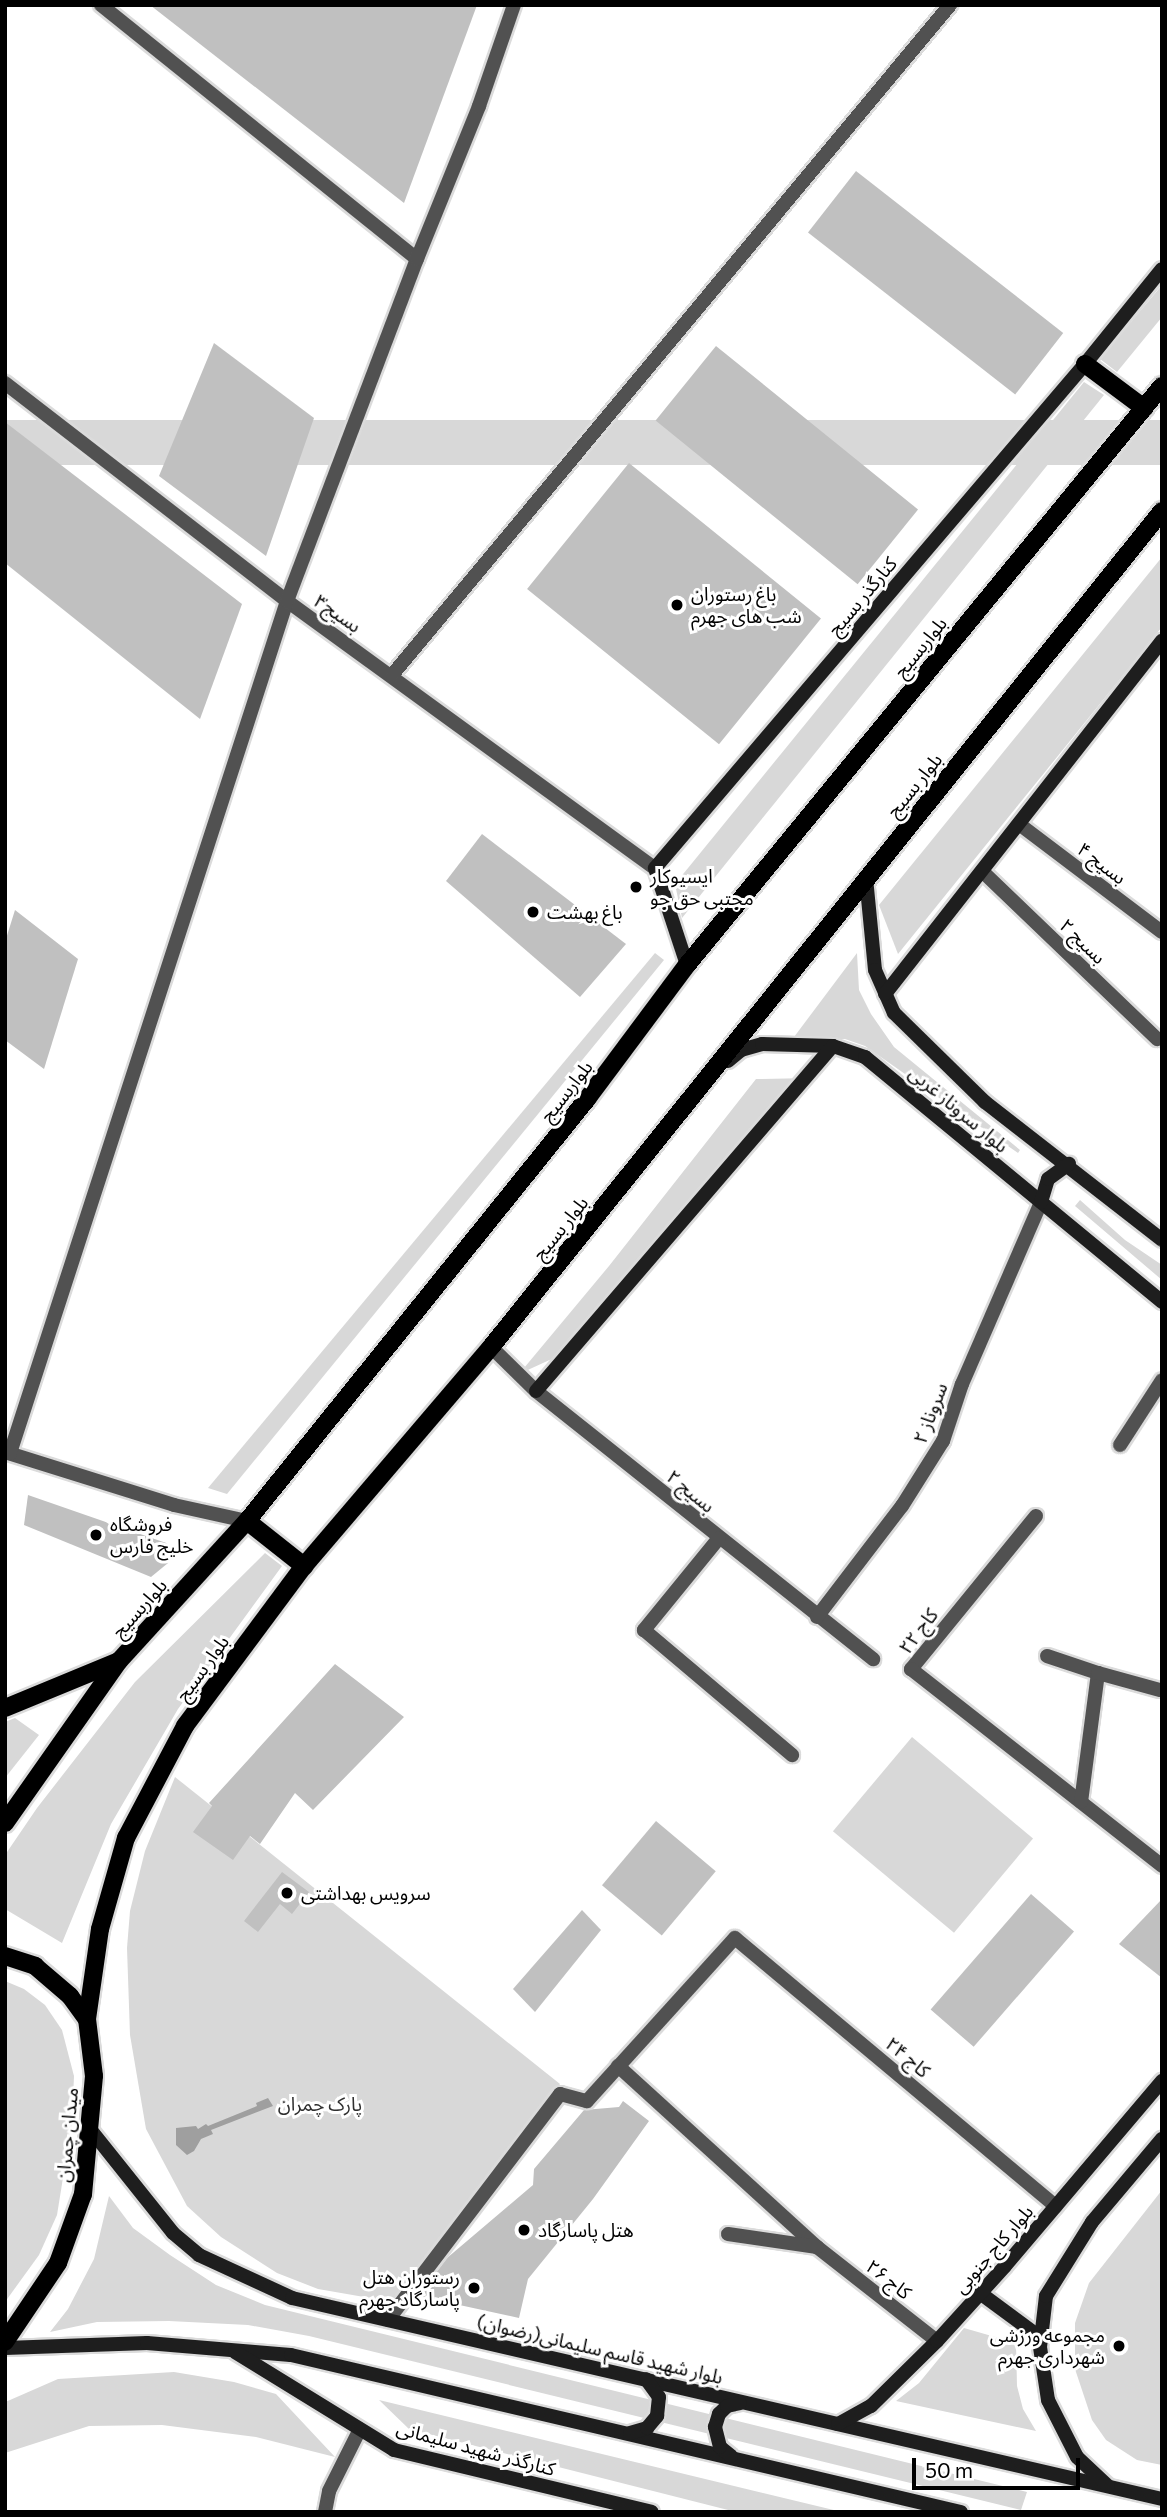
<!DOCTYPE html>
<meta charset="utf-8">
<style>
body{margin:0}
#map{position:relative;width:1167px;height:2517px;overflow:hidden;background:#fff;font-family:Commissioner,"Noto Sans Arabic",sans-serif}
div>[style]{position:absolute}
.green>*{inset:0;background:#d8d8d8;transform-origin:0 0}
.water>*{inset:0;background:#9f9f9f}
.building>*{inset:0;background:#c0c0c0;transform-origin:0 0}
.roads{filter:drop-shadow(2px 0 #dbdbdb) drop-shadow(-2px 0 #dbdbdb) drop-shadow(0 2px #dbdbdb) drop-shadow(0 -2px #dbdbdb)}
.street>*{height:14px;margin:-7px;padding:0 7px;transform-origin:7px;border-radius:7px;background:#515151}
.secondary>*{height:14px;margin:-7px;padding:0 7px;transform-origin:7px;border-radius:7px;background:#1e1e1e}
.primary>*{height:18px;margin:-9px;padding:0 9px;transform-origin:9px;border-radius:9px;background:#000}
.dots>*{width:19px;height:19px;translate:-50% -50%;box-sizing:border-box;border:4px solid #fff;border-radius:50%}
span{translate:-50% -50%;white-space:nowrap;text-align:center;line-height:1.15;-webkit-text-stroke:6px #fff;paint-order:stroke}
.poi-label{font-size:19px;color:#000}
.left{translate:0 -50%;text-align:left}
.right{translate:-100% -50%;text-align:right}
.street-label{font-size:19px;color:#000}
.park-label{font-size:19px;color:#2f2f2f}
.frame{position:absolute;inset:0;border:7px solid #000;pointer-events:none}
.scale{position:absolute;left:912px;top:2458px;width:168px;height:32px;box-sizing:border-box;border:4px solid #000;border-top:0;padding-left:9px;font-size:21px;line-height:24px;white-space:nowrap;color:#000;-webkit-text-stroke:5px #fff;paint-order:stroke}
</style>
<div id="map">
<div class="green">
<i style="clip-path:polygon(1162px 285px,1162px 317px,1117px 372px,1100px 359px)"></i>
<i style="clip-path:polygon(1084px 382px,1104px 395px,682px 918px,675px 884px)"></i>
<i style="left:1162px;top:420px;width:45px;height:1353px;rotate:90deg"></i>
<i style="clip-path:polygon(1162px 557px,1162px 627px,898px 954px,879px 905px)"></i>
<i style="clip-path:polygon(655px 953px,664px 960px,227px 1494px,208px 1488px)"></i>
<i style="clip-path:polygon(857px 953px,859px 990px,871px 1014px,894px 1047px,1020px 1150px,1018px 1153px,865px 1046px,845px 1039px,818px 1039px,788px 1045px)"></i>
<i style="clip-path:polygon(810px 1078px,580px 1346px,519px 1374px,609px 1266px,756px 1079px)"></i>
<i style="clip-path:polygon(1080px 1200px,1125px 1240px,1162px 1265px,1162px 1280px,1075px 1206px)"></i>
<i style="clip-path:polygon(265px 1553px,282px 1566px,178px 1709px,111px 1824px,62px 1943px,5px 1909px,5px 1855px,37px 1808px,135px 1682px)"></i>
<i style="clip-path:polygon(15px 1718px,39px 1735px,5px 1778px,5px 1722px)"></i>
<i style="left:912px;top:1737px;width:158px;height:123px;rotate:40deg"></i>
<i style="clip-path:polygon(175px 1777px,560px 2084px,393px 2302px,318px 2289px,277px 2273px,221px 2237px,187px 2206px,146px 2129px,130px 2035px,127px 1948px,130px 1911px,145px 1851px)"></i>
<i style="clip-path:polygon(5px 1981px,24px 1989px,45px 2005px,62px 2030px,74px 2076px,72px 2122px,57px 2215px,39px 2255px,5px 2302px)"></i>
<i style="clip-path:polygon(1162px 2190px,1162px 2465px,1137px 2460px,1106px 2440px,1092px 2420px,1075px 2369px,1075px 2323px,1089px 2283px)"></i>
<i style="clip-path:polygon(109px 2196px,133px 2228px,170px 2255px,216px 2285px,265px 2305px,1027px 2492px,1021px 2510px,309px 2336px,248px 2325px,169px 2321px,97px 2322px,50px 2332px,68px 2309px,94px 2259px)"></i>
<i style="clip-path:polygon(964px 2328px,1016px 2343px,1017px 2386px,1023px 2409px,1036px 2431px,896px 2401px,919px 2383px)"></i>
<i style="clip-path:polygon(174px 2372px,234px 2382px,276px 2394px,335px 2457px,256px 2437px,162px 2425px,89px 2426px,5px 2453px,5px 2402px,10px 2400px,58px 2379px)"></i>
<i style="clip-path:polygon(379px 2400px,842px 2512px,736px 2512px,409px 2429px)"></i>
</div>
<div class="water">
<i style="clip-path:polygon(268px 2098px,273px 2106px,211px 2130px,213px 2134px,201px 2139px,194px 2151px,187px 2155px,176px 2145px,176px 2128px,196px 2126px,198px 2129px,206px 2124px,208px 2126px,257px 2106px,256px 2103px)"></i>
</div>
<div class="building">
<i style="clip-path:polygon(150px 5px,477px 5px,404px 203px)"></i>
<i style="left:856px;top:171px;width:263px;height:78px;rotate:38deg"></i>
<i style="clip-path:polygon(214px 343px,314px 418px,266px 556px,159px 476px)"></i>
<i style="left:716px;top:346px;width:260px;height:96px;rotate:39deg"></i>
<i style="clip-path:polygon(5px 422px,242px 604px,200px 719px,5px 563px)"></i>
<i style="left:629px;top:463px;width:247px;height:162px;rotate:39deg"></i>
<i style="clip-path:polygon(482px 834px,626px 944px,580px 997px,446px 881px)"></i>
<i style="clip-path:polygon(15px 910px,78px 959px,44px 1069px,5px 1040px,5px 942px)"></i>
<i style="clip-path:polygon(28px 1495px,172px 1545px,168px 1563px,151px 1577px,24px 1525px)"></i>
<i style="clip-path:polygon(335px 1664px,404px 1717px,313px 1810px,295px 1793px,260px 1844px,250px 1836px,233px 1860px,193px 1832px,212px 1806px,209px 1803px)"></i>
<i style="left:656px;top:1821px;width:78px;height:84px;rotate:40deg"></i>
<i style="clip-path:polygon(282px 1872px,309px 1892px,292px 1914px,280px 1904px,258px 1932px,244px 1921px)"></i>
<i style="left:1031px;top:1894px;width:57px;height:153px;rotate:41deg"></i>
<i style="clip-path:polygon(1162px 1899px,1162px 1978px,1119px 1944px)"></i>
<i style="clip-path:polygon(582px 1910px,601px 1930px,535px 2012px,513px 1989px)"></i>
<i style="clip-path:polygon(623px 2101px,649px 2121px,593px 2199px,528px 2279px,519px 2318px,418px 2296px,447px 2258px,533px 2185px,534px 2169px,584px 2110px,619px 2107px)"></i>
</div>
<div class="roads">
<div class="street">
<i style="left:101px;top:5px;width:405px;rotate:38.8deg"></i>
<i style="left:5px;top:383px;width:356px;rotate:37.7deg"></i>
<i style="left:287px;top:601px;width:455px;rotate:36deg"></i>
<i style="left:393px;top:674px;width:871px;rotate:-50.22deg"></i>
<i style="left:1019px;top:824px;width:179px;rotate:37.1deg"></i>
<i style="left:982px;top:871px;width:243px;rotate:43.8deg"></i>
<i style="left:491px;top:1347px;width:63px;rotate:44.4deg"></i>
<i style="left:536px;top:1391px;width:431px;rotate:38.5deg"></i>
<i style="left:1120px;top:1445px;width:77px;rotate:-57.1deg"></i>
<i style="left:5px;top:1452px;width:177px;rotate:17.4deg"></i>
<i style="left:174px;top:1505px;width:75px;rotate:12.4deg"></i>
<i style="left:10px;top:1453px;width:896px;rotate:-71.99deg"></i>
<i style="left:287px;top:601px;width:366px;rotate:-69.2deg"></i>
<i style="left:417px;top:259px;width:165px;rotate:-67.9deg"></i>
<i style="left:479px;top:106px;width:107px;rotate:-70.9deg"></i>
<i style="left:1036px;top:1516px;width:198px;rotate:129.2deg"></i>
<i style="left:911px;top:1669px;width:319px;rotate:38.1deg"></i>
<i style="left:719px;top:1538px;width:119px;rotate:129.2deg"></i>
<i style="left:644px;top:1630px;width:194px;rotate:40.2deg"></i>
<i style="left:817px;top:1617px;width:140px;rotate:-52.6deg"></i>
<i style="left:902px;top:1506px;width:77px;rotate:-57.8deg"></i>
<i style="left:943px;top:1441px;width:60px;rotate:-71.6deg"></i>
<i style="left:962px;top:1384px;width:198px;rotate:-66.5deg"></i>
<i style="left:1047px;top:1656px;width:54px;rotate:18.4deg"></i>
<i style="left:1098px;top:1673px;width:130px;rotate:97.5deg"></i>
<i style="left:1098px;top:1673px;width:64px;rotate:15.3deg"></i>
<i style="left:618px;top:2066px;width:269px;rotate:42.3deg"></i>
<i style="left:817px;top:2247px;width:152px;rotate:38.1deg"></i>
<i style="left:728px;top:2234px;width:90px;rotate:8.3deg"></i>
<i style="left:388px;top:2320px;width:284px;rotate:-52.7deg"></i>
<i style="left:560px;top:2094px;width:28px;rotate:15deg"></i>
<i style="left:587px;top:2101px;width:220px;rotate:-47.8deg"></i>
<i style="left:735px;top:1938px;width:418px;rotate:39.9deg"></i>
<i style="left:325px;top:2512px;width:21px;rotate:-79deg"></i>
<i style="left:329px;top:2491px;width:69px;rotate:-63.4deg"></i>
</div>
<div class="secondary">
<i style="left:866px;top:878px;width:92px;rotate:84.4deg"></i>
<i style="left:875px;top:970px;width:47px;rotate:66.2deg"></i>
<i style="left:894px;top:1013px;width:127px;rotate:44.4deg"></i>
<i style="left:985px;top:1102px;width:224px;rotate:37.9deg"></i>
<i style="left:687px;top:965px;width:102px;rotate:-108.3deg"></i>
<i style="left:655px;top:868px;width:663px;rotate:-49.53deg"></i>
<i style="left:1085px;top:364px;width:122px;rotate:-51deg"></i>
<i style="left:885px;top:994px;width:449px;rotate:-51.9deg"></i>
<i style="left:728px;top:1061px;width:17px;rotate:-40deg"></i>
<i style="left:741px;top:1050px;width:22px;rotate:-16deg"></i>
<i style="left:762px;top:1044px;width:71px;rotate:1.6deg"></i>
<i style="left:833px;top:1046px;width:34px;rotate:19deg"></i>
<i style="left:865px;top:1057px;width:385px;rotate:39.5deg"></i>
<i style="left:1041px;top:1202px;width:24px;rotate:-73deg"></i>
<i style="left:1048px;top:1179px;width:26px;rotate:-36deg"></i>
<i style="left:536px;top:1391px;width:455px;rotate:-49.3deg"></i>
<i style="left:90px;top:2129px;width:133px;rotate:51.4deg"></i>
<i style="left:173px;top:2233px;width:34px;rotate:40deg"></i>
<i style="left:199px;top:2255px;width:102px;rotate:24.8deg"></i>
<i style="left:292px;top:2298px;width:893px;rotate:13.01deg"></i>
<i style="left:980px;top:2293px;width:76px;rotate:36.4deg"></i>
<i style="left:5px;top:2348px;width:142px;rotate:-2deg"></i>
<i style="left:147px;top:2343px;width:144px;rotate:4.8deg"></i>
<i style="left:291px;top:2355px;width:688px;rotate:13.19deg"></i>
<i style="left:235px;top:2352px;width:187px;rotate:31.6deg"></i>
<i style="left:394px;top:2450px;width:265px;rotate:13.5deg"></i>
<i style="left:838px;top:2424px;width:38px;rotate:-29deg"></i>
<i style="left:871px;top:2406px;width:93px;rotate:-44.6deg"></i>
<i style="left:937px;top:2341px;width:101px;rotate:-47.8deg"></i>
<i style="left:1005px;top:2266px;width:243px;rotate:-49.7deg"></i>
<i style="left:630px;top:2433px;width:18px;rotate:-16deg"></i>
<i style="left:647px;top:2428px;width:16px;rotate:-50deg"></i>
<i style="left:657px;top:2416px;width:19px;rotate:-84deg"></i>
<i style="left:659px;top:2397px;width:22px;rotate:-126deg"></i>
<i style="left:731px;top:2456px;width:14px;rotate:-141deg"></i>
<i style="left:720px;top:2447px;width:21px;rotate:-104deg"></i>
<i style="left:715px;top:2427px;width:14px;rotate:-73deg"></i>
<i style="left:719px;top:2414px;width:11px;rotate:-45deg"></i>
<i style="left:727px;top:2406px;width:13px;rotate:-13deg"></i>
<i style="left:1108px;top:2486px;width:42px;rotate:-136.9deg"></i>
<i style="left:1077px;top:2457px;width:64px;rotate:-117deg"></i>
<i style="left:1048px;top:2400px;width:54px;rotate:-98.6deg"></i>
<i style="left:1040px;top:2347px;width:51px;rotate:-83.3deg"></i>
<i style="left:1046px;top:2296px;width:87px;rotate:-58.1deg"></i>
<i style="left:1092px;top:2222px;width:109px;rotate:-49.9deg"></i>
</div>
<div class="primary">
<i style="left:1085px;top:364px;width:74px;rotate:36.7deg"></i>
<i style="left:247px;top:1521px;width:73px;rotate:38.3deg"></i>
<i style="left:5px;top:1708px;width:123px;rotate:-22.4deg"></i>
<i style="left:5px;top:1823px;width:198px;rotate:-54.9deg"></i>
<i style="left:119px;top:1661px;width:190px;rotate:-47.6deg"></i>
<i style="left:247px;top:1521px;width:542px;rotate:-51.14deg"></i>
<i style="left:587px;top:1099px;width:167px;rotate:-53.3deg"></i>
<i style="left:687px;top:965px;width:749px;rotate:-50.64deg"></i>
<i style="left:5px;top:1956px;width:32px;rotate:18deg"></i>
<i style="left:35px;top:1966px;width:46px;rotate:40.6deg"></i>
<i style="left:70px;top:1996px;width:29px;rotate:54deg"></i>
<i style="left:87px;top:2019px;width:57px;rotate:83deg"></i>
<i style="left:94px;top:2076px;width:119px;rotate:95.3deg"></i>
<i style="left:83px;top:2194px;width:73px;rotate:109.9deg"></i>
<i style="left:58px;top:2263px;width:95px;rotate:123.9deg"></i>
<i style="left:87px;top:2019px;width:91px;rotate:-81.8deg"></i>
<i style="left:100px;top:1929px;width:95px;rotate:-74.1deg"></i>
<i style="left:126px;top:1838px;width:127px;rotate:-62.2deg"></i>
<i style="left:185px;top:1726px;width:199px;rotate:-53.4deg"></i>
<i style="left:304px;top:1566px;width:288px;rotate:-49.5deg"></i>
<i style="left:491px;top:1347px;width:1072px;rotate:-51.25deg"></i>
</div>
</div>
<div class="dots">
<i style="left:677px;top:605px;background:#000"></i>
<i style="left:636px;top:887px;background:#000"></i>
<i style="left:533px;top:912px;background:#000"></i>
<i style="left:96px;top:1535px;background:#000"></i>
<i style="left:287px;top:1893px;background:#000"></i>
<i style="left:524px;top:2230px;background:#000"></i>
<i style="left:474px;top:2288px;background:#000"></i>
<i style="left:1119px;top:2346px;background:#000"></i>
</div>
<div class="poi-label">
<span class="left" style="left:691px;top:605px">باغ رستوران<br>شب های جهرم</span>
<span class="left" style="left:650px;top:887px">ایسیوکار<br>مجتبی حق جو</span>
<span class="left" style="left:547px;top:912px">باغ بهشت</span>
<span class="left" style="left:110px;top:1535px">فروشگاه<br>خلیج فارس</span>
<span class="left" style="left:301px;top:1893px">سرویس بهداشتی</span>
<span class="left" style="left:538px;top:2230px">هتل پاسارگاد</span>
<span class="right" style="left:460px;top:2288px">رستوران هتل<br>پاسارگاد جهرم</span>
<span class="right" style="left:1105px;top:2346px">مجموعه ورزشی<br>شهرداری جهرم</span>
</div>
<div class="street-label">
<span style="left:862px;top:596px;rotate:-50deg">کنارگذر بسیج</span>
<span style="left:338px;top:613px;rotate:35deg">بسیج۳</span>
<span style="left:920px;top:647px;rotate:-51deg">بلواربسیج</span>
<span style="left:914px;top:785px;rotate:-51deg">بلوار بسیج</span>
<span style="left:1102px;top:863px;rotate:37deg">بسیج ۴</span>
<span style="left:1083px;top:941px;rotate:44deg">بسیج ۲</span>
<span style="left:566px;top:1091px;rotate:-52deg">بلواربسیج</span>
<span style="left:959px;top:1109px;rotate:40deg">بلوار سروناز غربی</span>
<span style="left:560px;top:1228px;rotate:-51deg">بلوار بسیج</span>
<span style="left:930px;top:1413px;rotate:-69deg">سروناز ۲</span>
<span style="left:691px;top:1491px;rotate:39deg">بسیج ۲</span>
<span style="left:139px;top:1608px;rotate:-48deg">بلواربسیج</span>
<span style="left:918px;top:1631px;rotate:-53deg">کاج ۲۲</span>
<span style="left:202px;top:1668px;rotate:-54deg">بلوار بسیج</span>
<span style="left:908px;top:2057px;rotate:40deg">کاج ۲۴</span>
<span style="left:67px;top:2135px;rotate:-85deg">میدان چمران</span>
<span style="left:993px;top:2249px;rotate:-49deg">بلوار کاج جنوبی</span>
<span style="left:889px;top:2279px;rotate:38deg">کاج ۲۶</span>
<span style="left:600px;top:2349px;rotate:13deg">بلوار شهید قاسم سلیمانی(رضوان)</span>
<span style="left:476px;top:2448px;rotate:15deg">کنارگذر شهید سلیمانی</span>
</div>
<div class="park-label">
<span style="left:320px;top:2104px">پارک چمران</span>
</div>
<div class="frame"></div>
<div class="scale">50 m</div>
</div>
